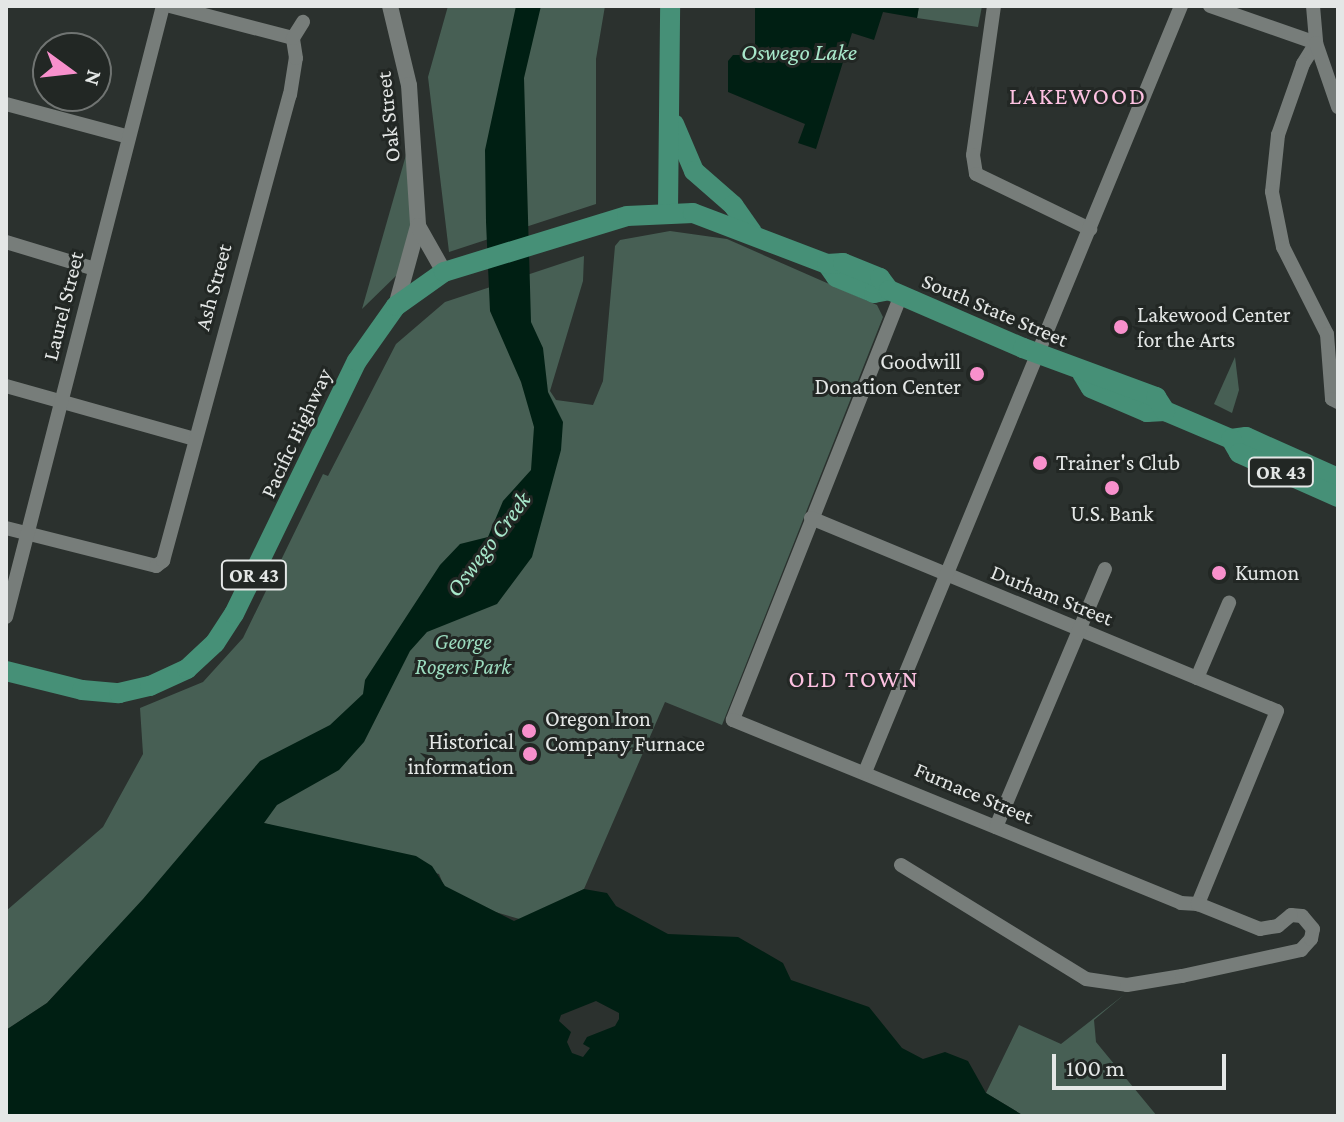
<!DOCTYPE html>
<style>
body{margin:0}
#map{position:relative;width:1344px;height:1122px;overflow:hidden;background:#2b312e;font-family:"Crimson Pro",serif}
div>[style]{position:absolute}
.green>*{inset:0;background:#475f54}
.water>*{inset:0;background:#001f13}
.minor>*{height:14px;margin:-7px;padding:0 7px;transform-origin:7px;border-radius:7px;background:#777d7a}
.tertiary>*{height:16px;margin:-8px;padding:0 8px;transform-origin:8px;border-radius:8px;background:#777d7a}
.primary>*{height:20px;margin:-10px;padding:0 10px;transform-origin:10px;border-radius:10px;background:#469077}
.dots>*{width:22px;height:22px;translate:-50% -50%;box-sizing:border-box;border:4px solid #222724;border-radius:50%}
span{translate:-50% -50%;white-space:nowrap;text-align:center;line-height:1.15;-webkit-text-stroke:6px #222724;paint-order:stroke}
.shield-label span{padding:2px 6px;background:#222724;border:2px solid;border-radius:6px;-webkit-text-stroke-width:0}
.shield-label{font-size:20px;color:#e4e7e6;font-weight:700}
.street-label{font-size:22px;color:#e4e7e6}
.poi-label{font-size:22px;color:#e4e7e6}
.left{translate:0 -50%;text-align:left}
.right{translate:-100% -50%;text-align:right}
.park-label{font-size:22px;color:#9cdcbf;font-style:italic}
.water-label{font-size:24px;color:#a8e8cb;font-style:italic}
.neighbourhood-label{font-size:24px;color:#fdc1e1;letter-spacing:2px}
.frame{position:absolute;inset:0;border:8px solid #e4e7e6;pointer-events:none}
.north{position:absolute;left:32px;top:32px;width:80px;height:80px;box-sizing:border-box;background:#222724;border:2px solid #707472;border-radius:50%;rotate:105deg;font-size:22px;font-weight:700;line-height:32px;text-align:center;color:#e4e7e6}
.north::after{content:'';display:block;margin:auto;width:28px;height:36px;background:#f890cc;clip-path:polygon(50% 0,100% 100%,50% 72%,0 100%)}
.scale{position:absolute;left:1052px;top:1054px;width:174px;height:36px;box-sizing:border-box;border:4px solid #e4e7e6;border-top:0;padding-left:10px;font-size:24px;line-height:28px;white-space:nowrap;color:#e4e7e6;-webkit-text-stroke:6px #222724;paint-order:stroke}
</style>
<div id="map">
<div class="green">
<i style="clip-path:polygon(448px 6px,605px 6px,596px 59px,596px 204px,449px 252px,428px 77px)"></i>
<i style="clip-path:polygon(919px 6px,982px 6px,978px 27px,917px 18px)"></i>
<i style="clip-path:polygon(406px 155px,412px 227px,402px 270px,362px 309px)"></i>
<i style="clip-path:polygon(670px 231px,727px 239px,877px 305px,883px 317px,722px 725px,665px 702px,584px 889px,523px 920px,485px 909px,444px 886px,439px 874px,264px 823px,112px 933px,47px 1003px,6px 1030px,6px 911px,103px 827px,143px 754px,140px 708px,203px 682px,243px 638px,323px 474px,328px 476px,396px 344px,445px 302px,584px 256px,583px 281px,550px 391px,556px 400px,593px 405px,603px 381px,615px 246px,620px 240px)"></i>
<i style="clip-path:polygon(1235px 357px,1239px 390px,1232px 413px,1214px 404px)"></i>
<i style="clip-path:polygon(1125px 994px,1094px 1020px,1096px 1042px,1157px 1116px,1024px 1116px,986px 1093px,1019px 1025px,1061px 1044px)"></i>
</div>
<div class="water">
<i style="clip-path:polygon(evenodd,516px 6px,541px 6px,524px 78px,531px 322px,543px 348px,548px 392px,563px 422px,561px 450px,532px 557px,497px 604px,427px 632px,410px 651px,364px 742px,339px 770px,277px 805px,264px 823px,416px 856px,432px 866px,445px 886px,514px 921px,584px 889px,607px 893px,616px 906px,668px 934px,738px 937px,783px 963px,791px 980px,869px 1007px,902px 1048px,923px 1059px,945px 1052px,968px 1061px,986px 1093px,1024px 1116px,6px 1116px,6px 1030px,47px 1003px,143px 899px,260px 761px,330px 725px,363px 694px,365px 680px,440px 565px,460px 544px,488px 537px,503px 501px,531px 470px,534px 427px,521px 382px,490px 311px,486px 222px,485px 150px,516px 6px,596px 1001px,619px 1013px,619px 1019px,615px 1026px,587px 1037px,583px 1044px,590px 1048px,583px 1057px,572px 1053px,567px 1042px,571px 1032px,559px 1021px,561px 1015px,596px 1001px)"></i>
<i style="clip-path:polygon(755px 6px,919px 6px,917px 18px,883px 12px,874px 40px,852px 33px,816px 149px,798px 143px,805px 124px,728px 92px,728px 61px,733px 55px,755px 55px)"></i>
</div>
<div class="minor">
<i style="left:170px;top:6px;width:127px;rotate:14.6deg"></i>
<i style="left:994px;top:6px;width:150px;rotate:98deg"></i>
<i style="left:973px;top:155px;width:19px;rotate:81deg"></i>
<i style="left:976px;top:174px;width:127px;rotate:25.8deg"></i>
<i style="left:1210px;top:6px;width:112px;rotate:19.2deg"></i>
<i style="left:1316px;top:43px;width:25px;rotate:122deg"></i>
<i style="left:1303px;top:64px;width:75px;rotate:109.4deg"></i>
<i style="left:1278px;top:135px;width:57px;rotate:96deg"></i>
<i style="left:1272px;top:192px;width:56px;rotate:78.7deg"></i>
<i style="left:1283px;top:247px;width:97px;rotate:63.2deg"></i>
<i style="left:1327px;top:334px;width:65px;rotate:85.6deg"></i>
<i style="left:1332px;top:399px;width:7px;rotate:27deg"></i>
<i style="left:1313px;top:6px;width:37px;rotate:85deg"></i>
<i style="left:1316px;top:43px;width:68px;rotate:71deg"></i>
<i style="left:6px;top:104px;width:127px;rotate:15deg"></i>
<i style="left:6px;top:242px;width:93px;rotate:16.9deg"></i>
<i style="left:901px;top:295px;width:457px;rotate:111.6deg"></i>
<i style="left:733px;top:720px;width:484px;rotate:22.2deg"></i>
<i style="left:1181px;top:903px;width:17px;rotate:3deg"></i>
<i style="left:6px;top:386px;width:195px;rotate:15.7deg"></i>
<i style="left:811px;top:518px;width:504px;rotate:22.5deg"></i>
<i style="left:1277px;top:711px;width:209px;rotate:112.3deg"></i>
<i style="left:6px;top:528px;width:155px;rotate:14.2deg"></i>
<i style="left:156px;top:566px;width:9px;rotate:-36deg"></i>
<i style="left:163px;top:561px;width:483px;rotate:-74.8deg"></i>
<i style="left:290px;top:95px;width:37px;rotate:-81deg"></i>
<i style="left:296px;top:58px;width:20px;rotate:-99deg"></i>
<i style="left:293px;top:38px;width:19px;rotate:-58deg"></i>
<i style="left:6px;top:617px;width:631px;rotate:-75.59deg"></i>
<i style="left:1197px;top:678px;width:82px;rotate:-66.9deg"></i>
<i style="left:865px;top:772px;width:829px;rotate:-67.58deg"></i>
<i style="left:996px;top:827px;width:280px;rotate:-67.1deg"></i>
<i style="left:901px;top:865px;width:217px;rotate:31.6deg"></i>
<i style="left:1086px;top:979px;width:41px;rotate:8.3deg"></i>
<i style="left:1127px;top:985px;width:56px;rotate:-9.3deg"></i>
<i style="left:1182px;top:976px;width:122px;rotate:-12.3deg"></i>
<i style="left:1301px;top:950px;width:15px;rotate:-48deg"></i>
<i style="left:1311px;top:939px;width:10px;rotate:-79deg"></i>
<i style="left:1313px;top:929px;width:17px;rotate:-130deg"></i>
<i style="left:1302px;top:916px;width:11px;rotate:-175deg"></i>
<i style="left:1291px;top:915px;width:17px;rotate:140deg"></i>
<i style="left:1278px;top:926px;width:18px;rotate:171deg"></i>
<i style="left:1260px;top:929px;width:67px;rotate:-158deg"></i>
</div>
<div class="tertiary">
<i style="left:390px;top:6px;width:81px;rotate:76.5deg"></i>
<i style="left:409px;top:85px;width:141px;rotate:86.3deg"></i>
<i style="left:418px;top:226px;width:83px;rotate:105.4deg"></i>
<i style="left:418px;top:226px;width:53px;rotate:60.5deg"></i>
</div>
<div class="primary">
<i style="left:674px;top:124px;width:51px;rotate:66.9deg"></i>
<i style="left:694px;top:171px;width:52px;rotate:41.1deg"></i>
<i style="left:733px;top:205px;width:33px;rotate:55deg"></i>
<i style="left:668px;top:211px;width:205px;rotate:-89.4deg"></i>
<i style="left:827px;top:264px;width:16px;rotate:55deg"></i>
<i style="left:836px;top:277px;width:41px;rotate:22.8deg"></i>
<i style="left:874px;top:293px;width:15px;rotate:-11deg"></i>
<i style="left:1082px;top:373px;width:17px;rotate:59deg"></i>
<i style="left:1091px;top:388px;width:61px;rotate:23.2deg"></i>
<i style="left:1147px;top:412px;width:18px;rotate:-3deg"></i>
<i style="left:1165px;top:411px;width:72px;rotate:23deg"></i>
<i style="left:1231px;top:439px;width:15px;rotate:-8deg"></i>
<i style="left:1246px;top:437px;width:101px;rotate:24deg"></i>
<i style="left:1231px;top:439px;width:16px;rotate:60deg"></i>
<i style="left:1239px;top:453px;width:108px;rotate:24deg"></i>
<i style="left:6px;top:671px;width:78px;rotate:14deg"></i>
<i style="left:82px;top:690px;width:37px;rotate:5deg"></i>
<i style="left:119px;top:693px;width:32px;rotate:-13deg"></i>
<i style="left:150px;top:686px;width:41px;rotate:-24.7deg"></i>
<i style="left:187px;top:669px;width:38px;rotate:-43deg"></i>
<i style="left:215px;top:643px;width:35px;rotate:-57deg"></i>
<i style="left:234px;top:614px;width:281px;rotate:-64.1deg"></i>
<i style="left:357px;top:361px;width:67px;rotate:-54.7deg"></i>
<i style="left:396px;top:306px;width:59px;rotate:-35.3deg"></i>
<i style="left:444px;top:272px;width:191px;rotate:-17deg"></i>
<i style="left:627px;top:216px;width:66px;rotate:-2.6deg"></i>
<i style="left:693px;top:213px;width:143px;rotate:20.8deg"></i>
<i style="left:827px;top:264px;width:16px;rotate:-4deg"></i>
<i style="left:843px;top:263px;width:40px;rotate:22deg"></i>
<i style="left:880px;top:278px;width:15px;rotate:53deg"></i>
<i style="left:889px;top:290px;width:146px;rotate:23.4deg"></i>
<i style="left:1023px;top:348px;width:142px;rotate:20.2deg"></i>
<i style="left:1156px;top:397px;width:17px;rotate:57deg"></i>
</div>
<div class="dots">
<i style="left:1121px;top:327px;background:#f890cc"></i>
<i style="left:977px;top:374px;background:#f890cc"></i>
<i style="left:1040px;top:463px;background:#f890cc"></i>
<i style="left:1112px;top:488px;background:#f890cc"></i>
<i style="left:1219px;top:573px;background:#f890cc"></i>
<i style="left:529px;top:731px;background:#f890cc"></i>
<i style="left:530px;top:754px;background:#f890cc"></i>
</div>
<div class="shield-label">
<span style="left:1281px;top:472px">OR 43</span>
<span style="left:254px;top:575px">OR 43</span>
</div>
<div class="street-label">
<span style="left:388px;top:117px;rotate:-96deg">Oak Street</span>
<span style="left:213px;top:287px;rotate:-75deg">Ash Street</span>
<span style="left:63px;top:306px;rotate:-76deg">Laurel Street</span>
<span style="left:995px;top:310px;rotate:23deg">South State Street</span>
<span style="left:296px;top:433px;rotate:-65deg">Pacific Highway</span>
<span style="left:1052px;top:595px;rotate:22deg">Durham Street</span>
<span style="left:974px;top:793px;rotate:23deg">Furnace Street</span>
</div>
<div class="poi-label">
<span class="left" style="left:1137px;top:327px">Lakewood Center<br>for the Arts</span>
<span class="right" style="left:961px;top:374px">Goodwill<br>Donation Center</span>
<span class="left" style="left:1056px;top:463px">Trainer's Club</span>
<span style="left:1112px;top:514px">U.S. Bank</span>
<span class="left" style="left:1235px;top:573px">Kumon</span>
<span class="left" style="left:545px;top:731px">Oregon Iron<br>Company Furnace</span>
<span class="right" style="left:514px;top:754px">Historical<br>information</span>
</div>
<div class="park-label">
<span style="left:463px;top:654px">George<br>Rogers Park</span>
</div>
<div class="water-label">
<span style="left:799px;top:52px">Oswego Lake</span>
<span style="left:488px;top:544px;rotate:-53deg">Oswego Creek</span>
</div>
<div class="neighbourhood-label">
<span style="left:1078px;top:96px">LAKEWOOD</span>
<span style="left:854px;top:679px">OLD TOWN</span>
</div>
<div class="frame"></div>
<div class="north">N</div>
<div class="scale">100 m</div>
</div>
